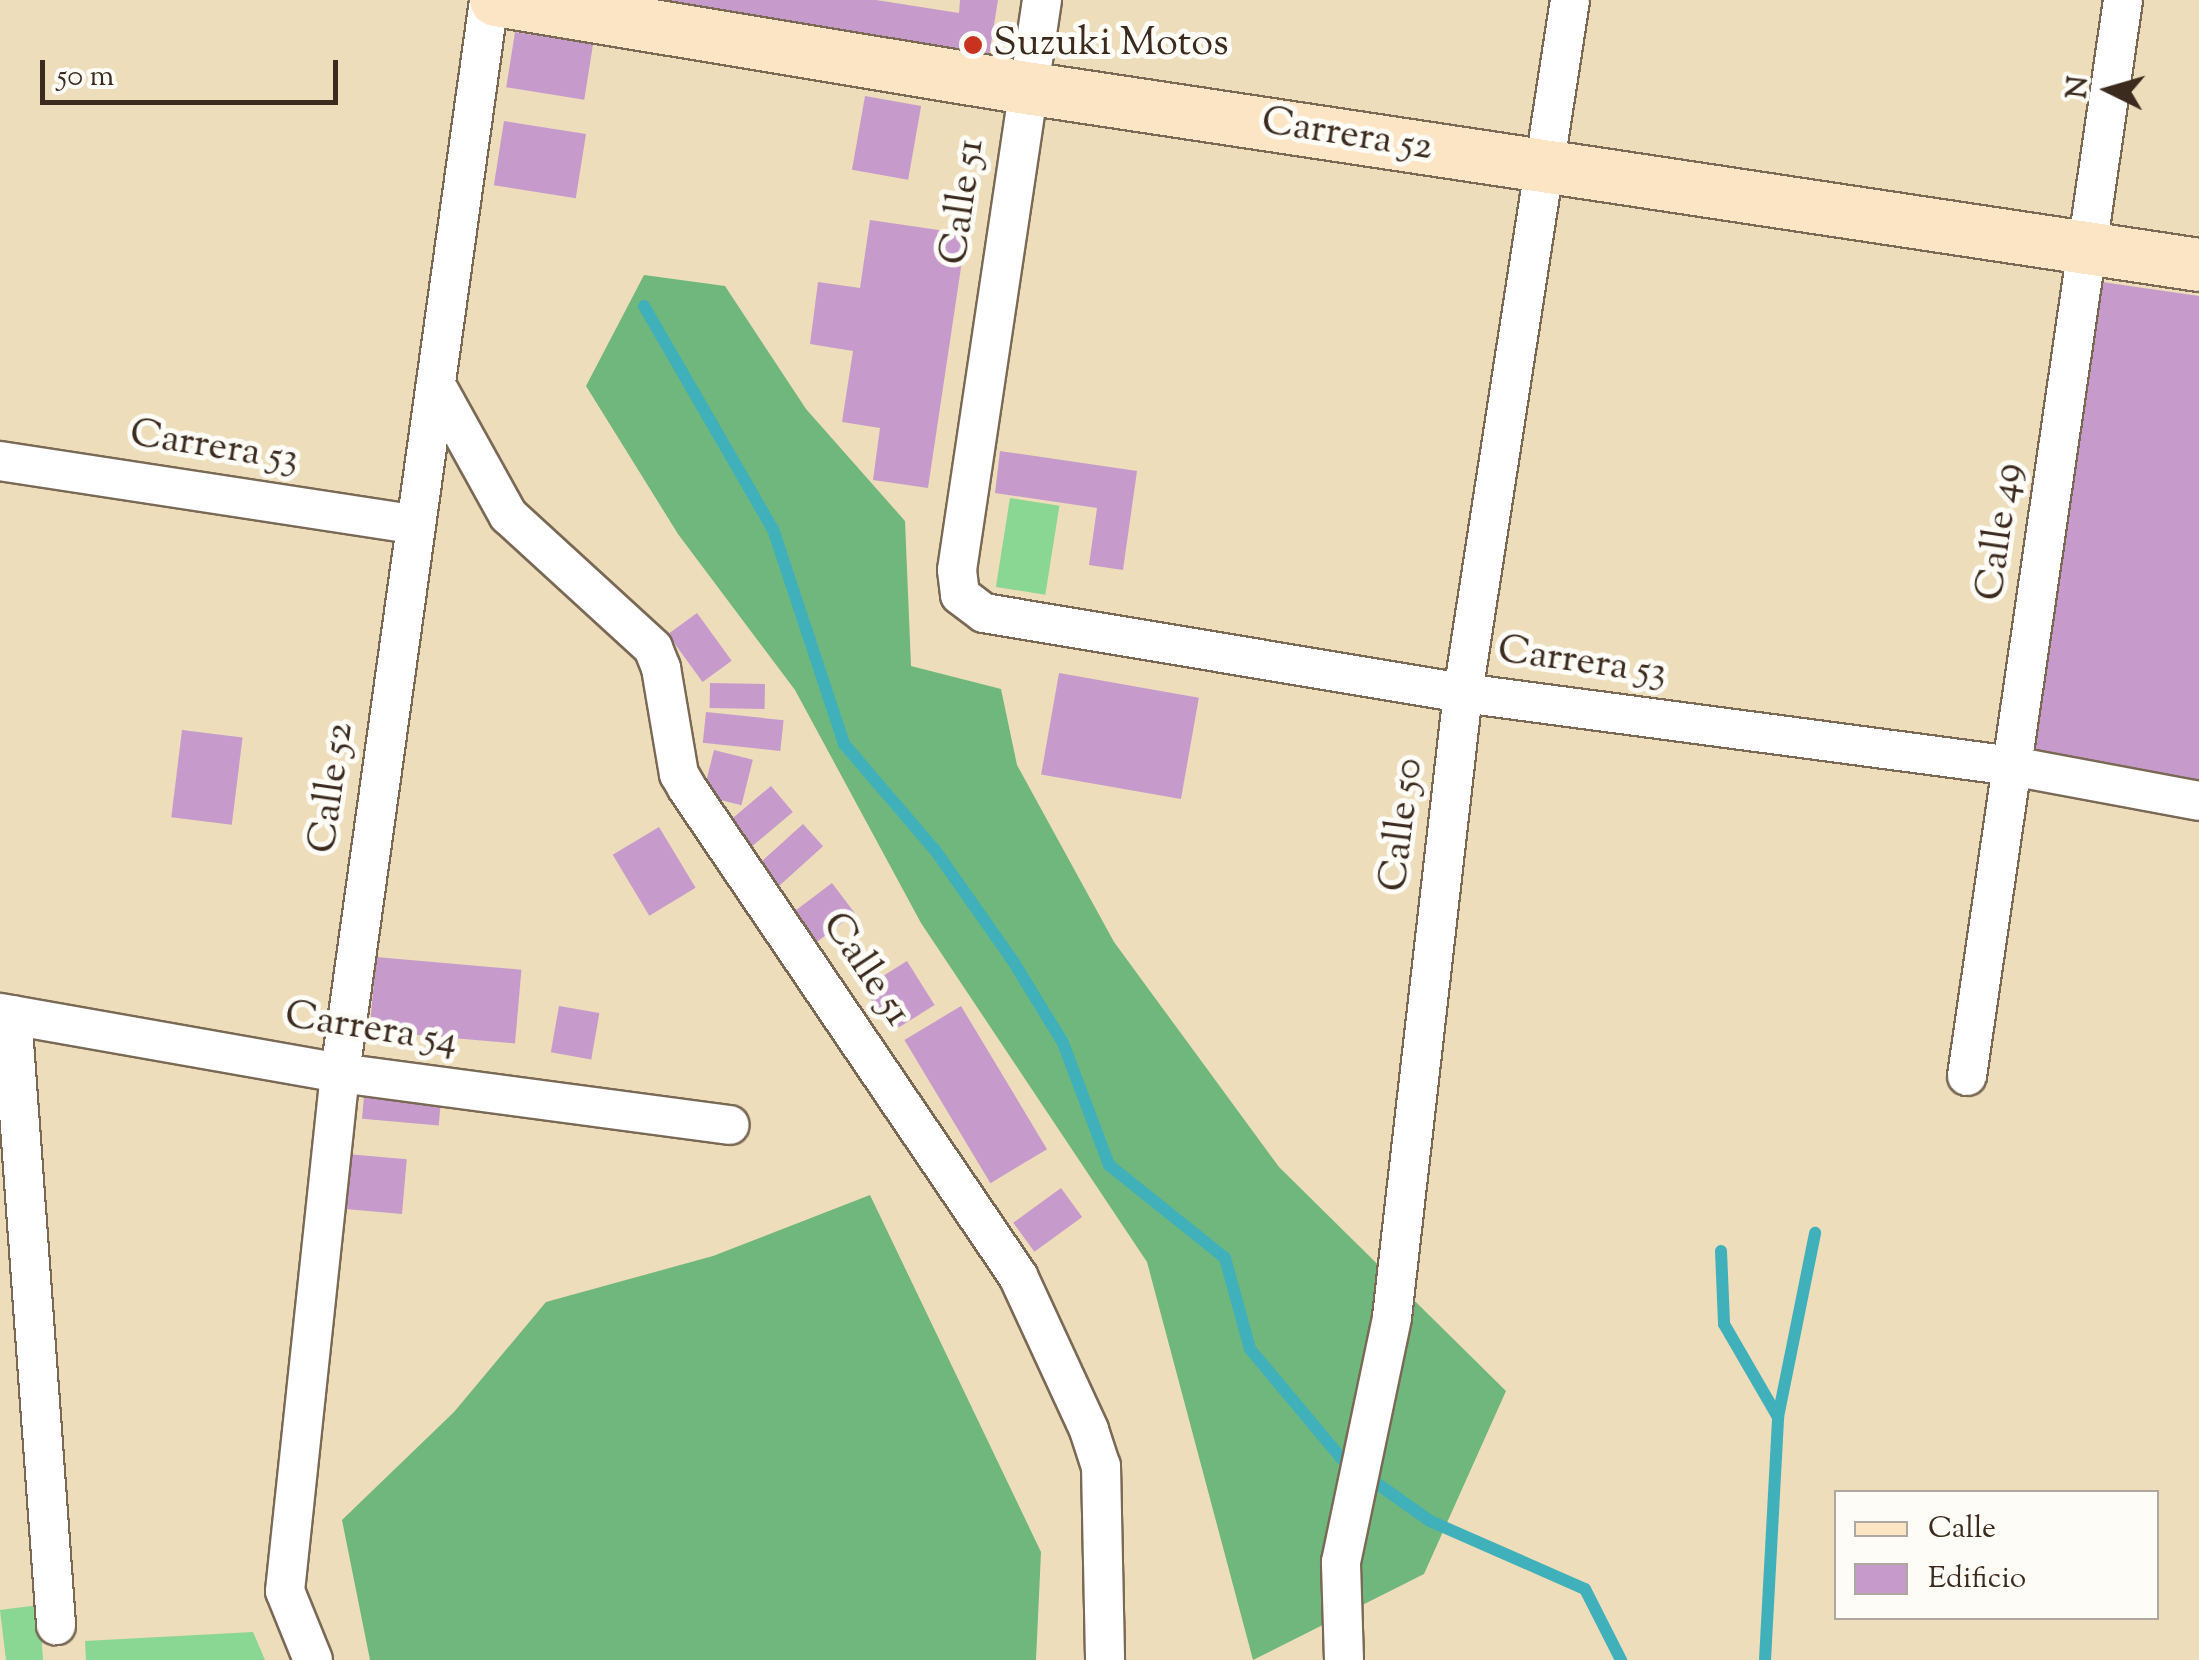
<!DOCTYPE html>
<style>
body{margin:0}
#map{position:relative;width:2199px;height:1660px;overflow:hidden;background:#edddba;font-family:"Sorts Mill Goudy",serif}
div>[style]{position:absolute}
.green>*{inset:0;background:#8ad693;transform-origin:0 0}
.forest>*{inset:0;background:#6fb77d}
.stream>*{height:12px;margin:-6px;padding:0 6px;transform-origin:6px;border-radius:6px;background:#40b0bb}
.building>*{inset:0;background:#c69bcc;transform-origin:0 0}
.roads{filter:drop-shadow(2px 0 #796955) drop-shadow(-2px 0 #796955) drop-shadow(0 2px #796955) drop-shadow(0 -2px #796955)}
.street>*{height:38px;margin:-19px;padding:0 19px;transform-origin:19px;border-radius:19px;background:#fff}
.secondary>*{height:52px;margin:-26px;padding:0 26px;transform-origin:26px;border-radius:26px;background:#fce5c4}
.dots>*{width:28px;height:28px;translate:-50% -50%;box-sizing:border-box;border:5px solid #fdfcf7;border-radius:50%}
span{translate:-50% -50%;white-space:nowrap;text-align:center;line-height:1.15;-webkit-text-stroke:10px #fdfcf7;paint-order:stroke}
.poi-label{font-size:40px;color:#3b2a1e}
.left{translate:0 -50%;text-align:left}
.street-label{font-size:40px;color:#3b2a1e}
.legend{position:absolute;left:1834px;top:1490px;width:325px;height:130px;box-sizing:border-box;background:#fdfcf7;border:2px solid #afa8a0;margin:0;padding:12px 18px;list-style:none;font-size:30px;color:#3b2a1e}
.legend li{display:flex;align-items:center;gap:20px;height:50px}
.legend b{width:50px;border:2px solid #afa8a0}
.north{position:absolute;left:2059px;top:40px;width:100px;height:100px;-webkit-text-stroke:8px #fdfcf7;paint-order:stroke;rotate:275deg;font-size:28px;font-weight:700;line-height:40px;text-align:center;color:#3b2a1e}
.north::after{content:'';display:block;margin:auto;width:35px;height:45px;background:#3b2a1e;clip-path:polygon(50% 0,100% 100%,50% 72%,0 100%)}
.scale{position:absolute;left:40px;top:60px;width:298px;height:45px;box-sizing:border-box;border:5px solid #3b2a1e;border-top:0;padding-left:12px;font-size:30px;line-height:35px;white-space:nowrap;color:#3b2a1e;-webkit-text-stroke:8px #fdfcf7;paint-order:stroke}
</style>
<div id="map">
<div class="green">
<i style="left:1010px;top:498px;width:50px;height:90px;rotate:9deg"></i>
<i style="clip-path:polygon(39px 1605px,43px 1660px,6px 1660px,0 1610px)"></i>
<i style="clip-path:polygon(253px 1632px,265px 1660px,86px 1660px,85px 1641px)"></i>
</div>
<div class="forest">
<i style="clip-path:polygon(644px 275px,725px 286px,806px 409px,905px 521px,911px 666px,1001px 689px,1017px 765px,1114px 942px,1279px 1167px,1506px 1391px,1424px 1574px,1253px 1660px,1147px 1262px,921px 923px,795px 690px,678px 534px,586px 386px)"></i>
<i style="clip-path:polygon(870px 1195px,1041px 1552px,1036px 1660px,370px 1660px,342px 1520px,454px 1412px,546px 1302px,713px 1256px)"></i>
</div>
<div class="stream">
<i style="left:644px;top:306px;width:258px;rotate:60deg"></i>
<i style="left:773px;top:529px;width:226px;rotate:71.7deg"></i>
<i style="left:844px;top:744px;width:140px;rotate:49.4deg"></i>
<i style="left:935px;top:850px;width:136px;rotate:54.9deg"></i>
<i style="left:1013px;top:961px;width:96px;rotate:58.6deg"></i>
<i style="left:1063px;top:1043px;width:130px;rotate:69.3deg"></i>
<i style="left:1109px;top:1165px;width:149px;rotate:38.7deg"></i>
<i style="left:1225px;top:1258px;width:94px;rotate:74.6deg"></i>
<i style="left:1250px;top:1349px;width:142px;rotate:50.1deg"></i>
<i style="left:1341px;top:1458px;width:109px;rotate:35.3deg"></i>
<i style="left:1430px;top:1521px;width:169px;rotate:23.7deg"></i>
<i style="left:1585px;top:1589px;width:80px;rotate:63.1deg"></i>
<i style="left:1721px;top:1251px;width:73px;rotate:87.6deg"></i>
<i style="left:1724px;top:1324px;width:108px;rotate:59.9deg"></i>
<i style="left:1765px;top:1660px;width:243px;rotate:-86.9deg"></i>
<i style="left:1778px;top:1417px;width:188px;rotate:-78.6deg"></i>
</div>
<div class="building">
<i style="clip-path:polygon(643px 0,876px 0,959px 13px,960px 0,998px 0,987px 69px)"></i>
<i style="left:515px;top:32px;width:79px;height:56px;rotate:9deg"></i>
<i style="left:865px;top:96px;width:57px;height:75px;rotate:10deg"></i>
<i style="left:504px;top:121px;width:83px;height:65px;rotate:9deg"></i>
<i style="clip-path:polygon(870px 220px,966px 234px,928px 488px,873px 480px,880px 428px,842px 422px,853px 351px,810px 344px,818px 282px,860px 288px)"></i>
<i style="clip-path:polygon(2102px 282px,2199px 296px,2199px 785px,2033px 760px)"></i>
<i style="clip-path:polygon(1000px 451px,1137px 471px,1123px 570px,1089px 565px,1097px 508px,995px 493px)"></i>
<i style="left:697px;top:613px;width:59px;height:36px;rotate:54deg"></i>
<i style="left:1059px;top:673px;width:142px;height:103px;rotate:10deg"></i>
<i style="left:710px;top:683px;width:55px;height:25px;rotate:1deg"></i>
<i style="left:706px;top:712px;width:78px;height:31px;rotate:6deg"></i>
<i style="left:182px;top:730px;width:61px;height:88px;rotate:7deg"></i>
<i style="left:714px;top:750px;width:40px;height:47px;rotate:14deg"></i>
<i style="left:771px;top:786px;width:34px;height:68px;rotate:50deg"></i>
<i style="left:803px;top:824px;width:30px;height:69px;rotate:48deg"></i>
<i style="left:659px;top:827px;width:71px;height:54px;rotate:59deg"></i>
<i style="left:832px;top:883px;width:38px;height:56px;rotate:53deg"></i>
<i style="left:376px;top:957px;width:146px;height:74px;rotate:5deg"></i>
<i style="left:907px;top:961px;width:52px;height:51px;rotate:58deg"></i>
<i style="left:559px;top:1006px;width:41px;height:47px;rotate:10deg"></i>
<i style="left:961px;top:1006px;width:167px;height:66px;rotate:59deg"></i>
<i style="left:365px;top:1085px;width:77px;height:34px;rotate:5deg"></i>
<i style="left:347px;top:1154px;width:60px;height:55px;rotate:5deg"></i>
<i style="left:1061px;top:1188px;width:36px;height:59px;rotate:54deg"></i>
</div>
<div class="roads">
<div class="street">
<i style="left:1042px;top:0;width:576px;rotate:98.48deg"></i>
<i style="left:957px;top:570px;width:25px;rotate:83deg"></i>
<i style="left:960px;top:595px;width:30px;rotate:37deg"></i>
<i style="left:984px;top:613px;width:486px;rotate:9.5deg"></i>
<i style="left:1463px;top:693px;width:554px;rotate:7.57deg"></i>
<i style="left:2012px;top:766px;width:190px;rotate:10.6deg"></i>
<i style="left:436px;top:385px;width:149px;rotate:61deg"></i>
<i style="left:508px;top:515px;width:197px;rotate:42.5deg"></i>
<i style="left:653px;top:648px;width:22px;rotate:68deg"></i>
<i style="left:661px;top:668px;width:108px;rotate:80.4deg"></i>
<i style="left:679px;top:774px;width:16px;rotate:60deg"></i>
<i style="left:687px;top:788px;width:590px;rotate:55.85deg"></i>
<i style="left:1018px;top:1276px;width:170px;rotate:65.2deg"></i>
<i style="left:1089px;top:1430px;width:38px;rotate:72deg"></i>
<i style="left:1101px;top:1466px;width:194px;rotate:88.8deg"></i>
<i style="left:0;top:461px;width:419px;rotate:8.7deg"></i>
<i style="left:0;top:1013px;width:345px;rotate:10deg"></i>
<i style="left:340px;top:1073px;width:393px;rotate:7.6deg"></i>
<i style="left:12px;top:1015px;width:612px;rotate:85.87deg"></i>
<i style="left:1967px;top:1076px;width:1087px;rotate:-81.75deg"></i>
<i style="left:313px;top:1660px;width:74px;rotate:-112.1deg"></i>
<i style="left:285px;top:1591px;width:521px;rotate:-83.94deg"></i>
<i style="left:340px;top:1073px;width:1083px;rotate:-82.09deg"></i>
<i style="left:1344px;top:1660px;width:98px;rotate:-91.8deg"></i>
<i style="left:1341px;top:1562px;width:250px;rotate:-78.2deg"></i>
<i style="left:1392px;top:1317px;width:628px;rotate:-83.51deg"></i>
<i style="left:1463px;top:693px;width:701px;rotate:-81.22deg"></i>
</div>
<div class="secondary">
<i style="left:496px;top:0;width:537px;rotate:9.43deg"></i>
<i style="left:1026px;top:88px;width:1186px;rotate:8.58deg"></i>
</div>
</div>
<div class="dots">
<i style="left:973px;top:45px;background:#c8321e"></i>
</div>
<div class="poi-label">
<span class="left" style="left:993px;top:45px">Suzuki Motos</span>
</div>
<div class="street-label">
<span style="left:1347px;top:136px;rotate:9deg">Carrera 52</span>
<span style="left:964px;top:202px;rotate:-82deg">Calle 51</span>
<span style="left:214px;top:448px;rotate:9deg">Carrera 53</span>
<span style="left:2001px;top:532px;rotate:-82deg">Calle 49</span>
<span style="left:1582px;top:663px;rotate:8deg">Carrera 53</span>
<span style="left:333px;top:788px;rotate:-82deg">Calle 52</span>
<span style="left:1403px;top:825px;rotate:-83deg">Calle 50</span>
<span style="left:865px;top:970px;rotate:56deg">Calle 51</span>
<span style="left:371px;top:1030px;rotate:9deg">Carrera 54</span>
</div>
<ul class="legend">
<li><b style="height:12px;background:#fce5c4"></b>Calle</li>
<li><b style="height:28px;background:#c69bcc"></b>Edificio</li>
</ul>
<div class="north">N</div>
<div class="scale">50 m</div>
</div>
